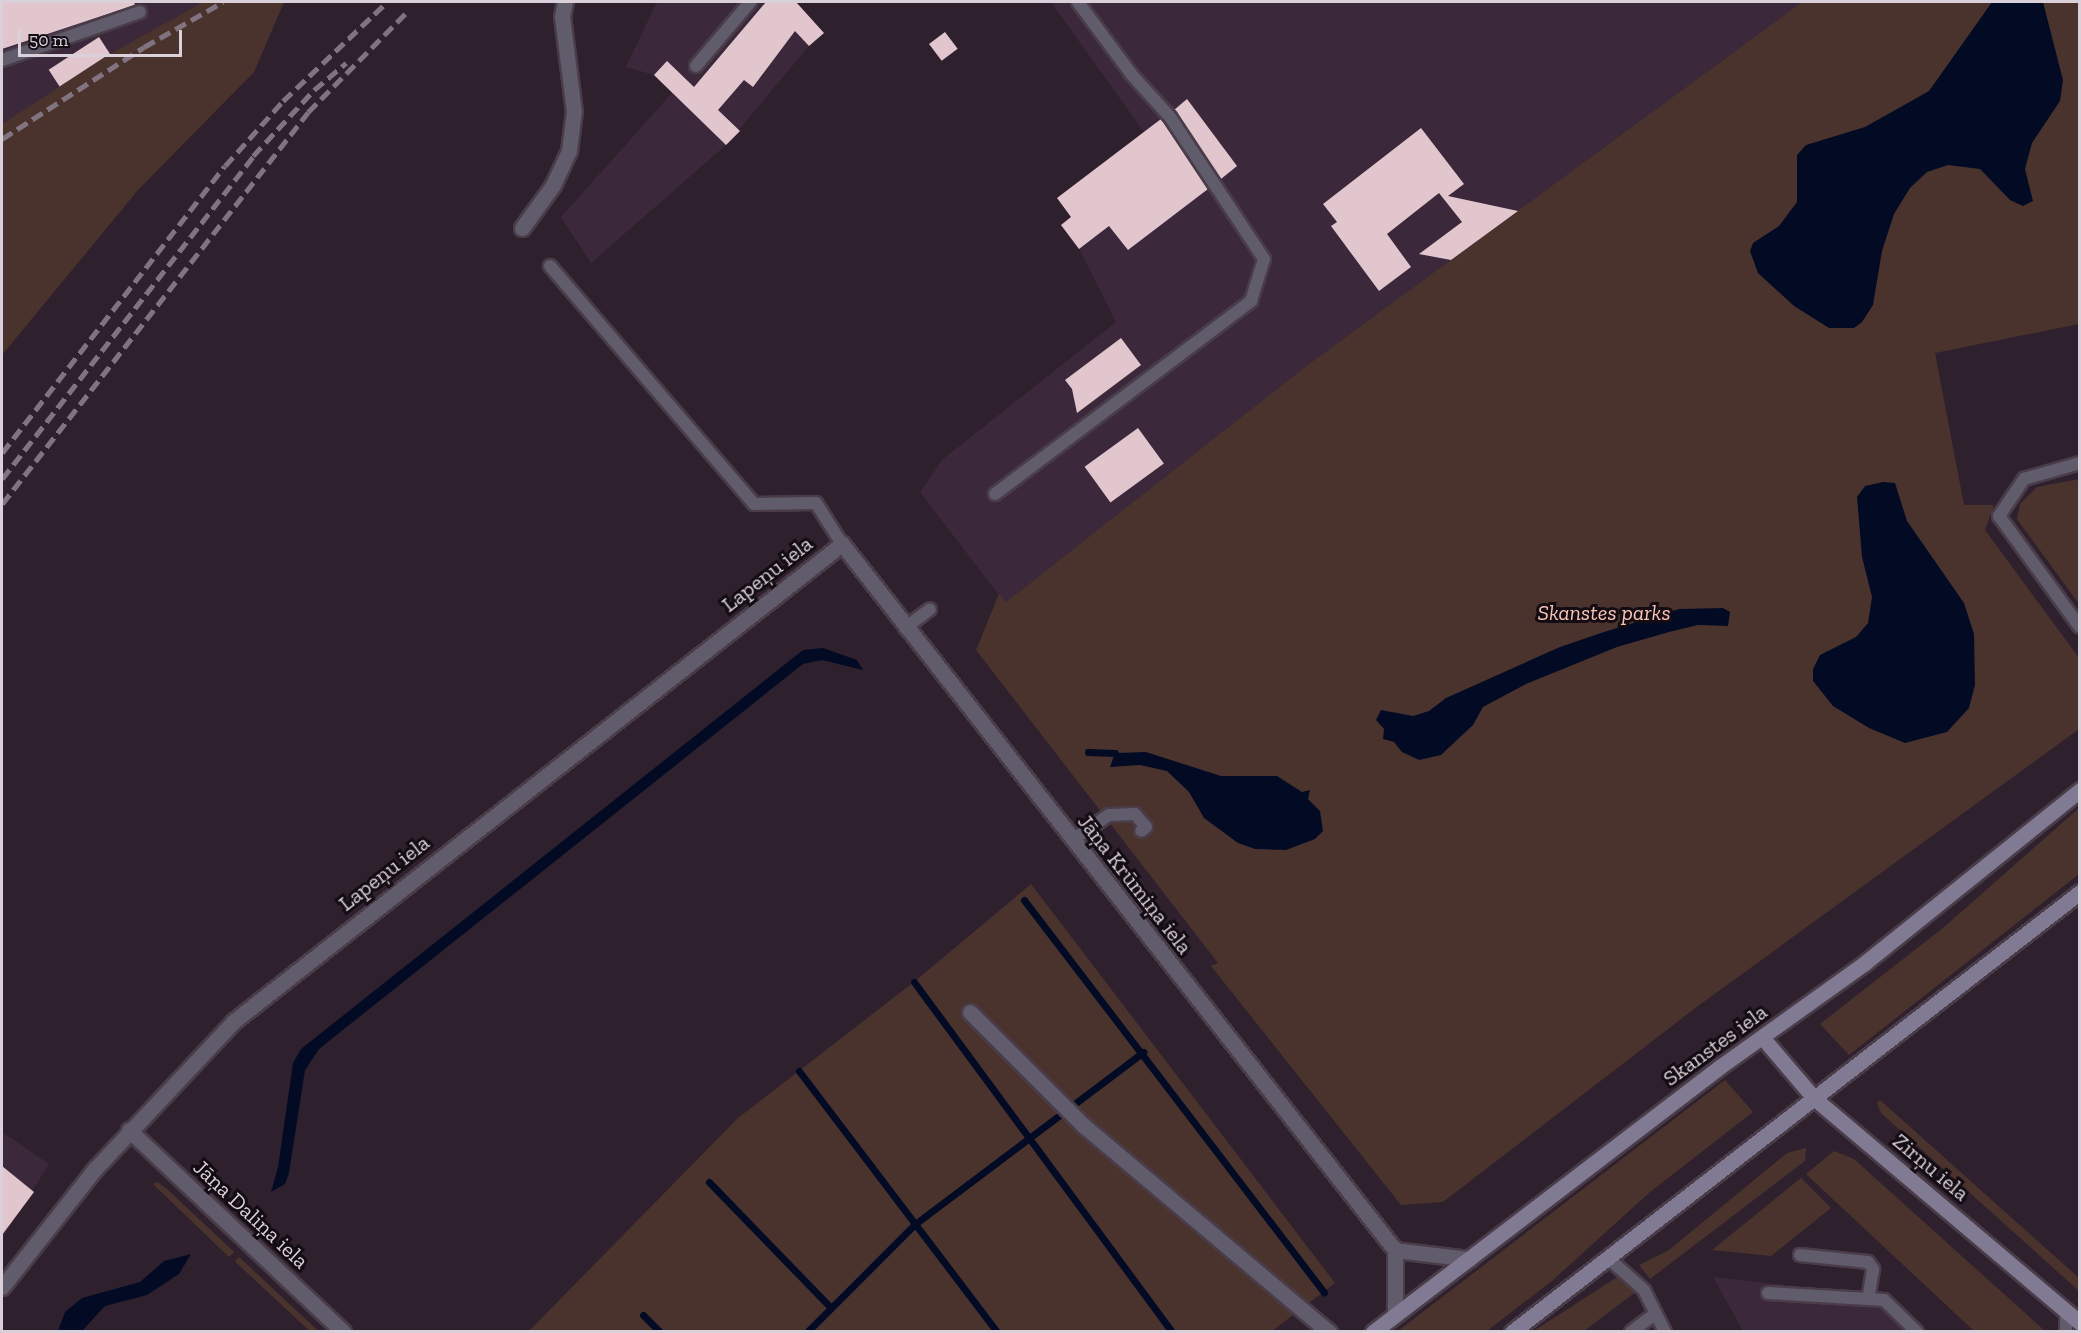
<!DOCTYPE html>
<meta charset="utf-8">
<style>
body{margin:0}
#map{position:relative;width:2081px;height:1333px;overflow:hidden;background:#2f202e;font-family:"Zilla Slab",serif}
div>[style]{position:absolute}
.built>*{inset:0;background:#3c283b}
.green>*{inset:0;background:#4b332d;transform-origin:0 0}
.water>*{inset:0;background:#030b24}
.stream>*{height:7px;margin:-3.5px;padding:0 3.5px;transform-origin:3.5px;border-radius:3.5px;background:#030b24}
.building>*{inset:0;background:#e2c6cd;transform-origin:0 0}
.roads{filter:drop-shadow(2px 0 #4a3c49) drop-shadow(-2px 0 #4a3c49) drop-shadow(0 2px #4a3c49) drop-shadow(0 -2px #4a3c49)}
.lane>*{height:12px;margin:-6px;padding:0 6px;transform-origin:6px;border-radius:6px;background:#605c6b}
.street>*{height:15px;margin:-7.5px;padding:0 7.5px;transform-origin:7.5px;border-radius:7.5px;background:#605c6b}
.secondary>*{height:15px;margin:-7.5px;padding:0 7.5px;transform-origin:7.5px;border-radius:7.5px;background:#807b92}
.rail>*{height:4.5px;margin-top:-2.25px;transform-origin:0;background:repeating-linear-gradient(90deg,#817480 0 12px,transparent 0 18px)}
span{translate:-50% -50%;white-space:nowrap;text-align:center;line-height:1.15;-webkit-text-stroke:6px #130c13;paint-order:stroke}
.street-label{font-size:22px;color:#dad0d9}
.park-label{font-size:22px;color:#fbc3b6;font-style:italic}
.frame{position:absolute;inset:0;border:3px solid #dad0d9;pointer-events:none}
.scale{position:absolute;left:18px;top:30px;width:164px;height:27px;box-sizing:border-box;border:3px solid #dad0d9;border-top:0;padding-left:8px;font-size:18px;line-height:21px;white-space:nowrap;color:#dad0d9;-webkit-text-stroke:4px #130c13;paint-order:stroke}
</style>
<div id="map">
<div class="built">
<i style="clip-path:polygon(2px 2px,203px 2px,110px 54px,2px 124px)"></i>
<i style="clip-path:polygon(657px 2px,769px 2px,809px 46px,726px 145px,591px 263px,561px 217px,672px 93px,654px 75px,626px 67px)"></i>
<i style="clip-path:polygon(1051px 2px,1802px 2px,1305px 367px,1005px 603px,920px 492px,943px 459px,1116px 322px,1079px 249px,1061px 225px,1071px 216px,1057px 198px,1144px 132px)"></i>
<i style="clip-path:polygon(2px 1132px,49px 1164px,2px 1239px)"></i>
<i style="clip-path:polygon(1713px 1277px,1883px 1296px,1922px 1331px,1743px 1331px)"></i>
</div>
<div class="green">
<i style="clip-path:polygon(203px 2px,284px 2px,254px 72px,138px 190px,2px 355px,2px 124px,110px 54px)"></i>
<i style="clip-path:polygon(1802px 2px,2079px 2px,2079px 324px,1935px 353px,1964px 505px,1994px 505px,1985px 530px,2079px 658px,2079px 729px,1698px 1006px,1443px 1202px,1401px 1205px,1211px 966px,1218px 963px,976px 650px,999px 594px,1006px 602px,1305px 367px)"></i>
<i style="clip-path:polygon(2079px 479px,2080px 479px,2079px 604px,2017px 519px,2020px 504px,2037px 487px)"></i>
<i style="clip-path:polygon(2079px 808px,2079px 874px,1849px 1055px,1820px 1024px,1943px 928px)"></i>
<i style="clip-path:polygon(1031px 884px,1335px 1283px,1272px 1331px,528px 1332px,738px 1118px,914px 982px)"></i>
<i style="clip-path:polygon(1725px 1080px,1753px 1112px,1650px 1192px,1553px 1280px,1487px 1331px,1398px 1331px)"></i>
<i style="clip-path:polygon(1880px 1100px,2079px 1278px,2079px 1291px,1881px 1113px,1877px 1103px)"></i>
<i style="clip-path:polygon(1806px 1148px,1805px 1161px,1650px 1279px,1639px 1265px,1669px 1250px,1787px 1153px)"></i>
<i style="clip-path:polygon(1834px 1151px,1854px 1159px,2045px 1331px,1974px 1331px,1806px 1174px)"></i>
<i style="clip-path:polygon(1801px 1178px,1831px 1208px,1771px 1256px,1712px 1250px)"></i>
<i style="clip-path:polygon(157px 1182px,167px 1189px,234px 1252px,229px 1257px,153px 1184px)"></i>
<i style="left:239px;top:1257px;width:108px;height:6px;rotate:43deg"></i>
<i style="clip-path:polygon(1619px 1276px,1637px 1291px,1584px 1331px,1532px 1332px)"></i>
</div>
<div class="water">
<i style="clip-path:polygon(1992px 2px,2043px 2px,2063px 80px,2060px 101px,2032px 143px,2025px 169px,2033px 201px,2023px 206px,2010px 200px,1980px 169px,1948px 165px,1927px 172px,1910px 188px,1894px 214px,1882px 251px,1873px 305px,1862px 322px,1854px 328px,1829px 328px,1794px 306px,1758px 273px,1750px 251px,1753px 243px,1779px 226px,1797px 202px,1797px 155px,1806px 145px,1865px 127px,1929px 91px)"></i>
<i style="clip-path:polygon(1883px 482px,1895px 483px,1907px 521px,1964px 603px,1974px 634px,1975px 685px,1969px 708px,1947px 732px,1905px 743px,1869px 728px,1833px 706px,1813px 681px,1813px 669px,1820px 655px,1856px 637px,1868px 623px,1872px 597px,1862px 557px,1857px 497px,1865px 486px)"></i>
<i style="clip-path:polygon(1723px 608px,1730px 612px,1728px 626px,1698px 625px,1669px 632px,1617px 647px,1526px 684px,1483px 707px,1473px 725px,1441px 755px,1419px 760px,1402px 752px,1394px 742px,1383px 739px,1384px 729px,1376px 720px,1381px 710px,1413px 716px,1429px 711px,1446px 698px,1560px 647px,1604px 632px,1679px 609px)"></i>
<i style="clip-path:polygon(823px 648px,857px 660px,863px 670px,822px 660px,803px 664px,319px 1049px,305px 1070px,289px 1173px,285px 1184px,271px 1192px,278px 1167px,293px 1063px,301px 1049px,803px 650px)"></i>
<i style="clip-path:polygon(1146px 752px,1221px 776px,1277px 776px,1302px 792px,1310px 790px,1308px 799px,1320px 811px,1323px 831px,1315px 839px,1286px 850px,1255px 849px,1238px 843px,1204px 818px,1189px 792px,1167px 771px,1140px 765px,1110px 767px,1115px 753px)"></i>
<i style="clip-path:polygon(191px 1254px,179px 1274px,147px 1295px,105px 1306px,82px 1331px,58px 1331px,65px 1312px,82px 1298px,140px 1282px,164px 1261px)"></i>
</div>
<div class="stream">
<i style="left:1088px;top:752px;width:27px;rotate:2deg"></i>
<i style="left:1024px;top:900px;width:494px;rotate:52.6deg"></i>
<i style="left:914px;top:982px;width:435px;rotate:53.6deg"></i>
<i style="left:799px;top:1071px;width:328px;rotate:52.8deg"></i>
<i style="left:709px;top:1182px;width:175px;rotate:45.9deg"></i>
<i style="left:643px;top:1315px;width:24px;rotate:45deg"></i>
<i style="left:807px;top:1332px;width:153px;rotate:-45deg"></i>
<i style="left:915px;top:1224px;width:286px;rotate:-37deg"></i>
</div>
<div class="building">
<i style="clip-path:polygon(2px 2px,134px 2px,135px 5px,2px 49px)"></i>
<i style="clip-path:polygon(766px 2px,796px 2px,824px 33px,809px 46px,795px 31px,753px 87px,744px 80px,718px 110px,740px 131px,726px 145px,654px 75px,667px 61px,694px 87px)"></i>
<i style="left:945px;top:32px;width:21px;height:20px;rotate:53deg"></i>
<i style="left:99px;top:37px;width:20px;height:60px;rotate:57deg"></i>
<i style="clip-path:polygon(1187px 99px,1237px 166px,1221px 179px,1174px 110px)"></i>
<i style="clip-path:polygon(1161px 119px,1208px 189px,1128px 250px,1109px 226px,1079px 249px,1061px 225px,1071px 217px,1057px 198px)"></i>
<i style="clip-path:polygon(1421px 128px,1464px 184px,1448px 196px,1518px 211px,1451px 260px,1419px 254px,1462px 222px,1439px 193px,1387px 234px,1411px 267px,1379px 291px,1331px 226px,1337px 222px,1323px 204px)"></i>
<i style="clip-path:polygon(1121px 338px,1141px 365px,1077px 413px,1072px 389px,1065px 380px)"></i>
<i style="left:1138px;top:428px;width:44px;height:66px;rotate:54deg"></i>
<i style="clip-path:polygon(2px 1166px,34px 1192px,2px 1235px)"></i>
</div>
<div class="roads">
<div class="lane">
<i style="left:2px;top:60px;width:146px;rotate:-19.2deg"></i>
<i style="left:696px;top:66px;width:84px;rotate:-49.8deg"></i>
<i style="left:550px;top:266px;width:313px;rotate:49.4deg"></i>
<i style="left:754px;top:504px;width:62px;rotate:-0.9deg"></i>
<i style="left:816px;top:503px;width:49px;rotate:57.6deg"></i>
<i style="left:2080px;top:463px;width:58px;rotate:164.1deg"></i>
<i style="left:2024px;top:479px;width:45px;rotate:124deg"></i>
<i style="left:1999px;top:516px;width:137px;rotate:53.9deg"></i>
<i style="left:995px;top:494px;width:321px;rotate:-37deg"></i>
<i style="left:1251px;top:301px;width:44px;rotate:-72.8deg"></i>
<i style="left:1264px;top:259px;width:170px;rotate:-123.5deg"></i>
<i style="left:1170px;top:117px;width:57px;rotate:-132.1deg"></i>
<i style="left:1132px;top:75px;width:91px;rotate:-126.5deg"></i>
<i style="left:905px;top:628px;width:31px;rotate:-37deg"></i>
<i style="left:1072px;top:840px;width:45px;rotate:-34deg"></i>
<i style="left:1109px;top:815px;width:26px;rotate:-2deg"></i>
<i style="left:1135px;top:814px;width:17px;rotate:50deg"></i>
<i style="left:1146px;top:827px;width:6px;rotate:141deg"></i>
<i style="left:1800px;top:1255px;width:68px;rotate:5.9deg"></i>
<i style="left:1868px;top:1262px;width:9px;rotate:54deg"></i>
<i style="left:1873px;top:1269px;width:30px;rotate:99deg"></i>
<i style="left:1608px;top:1258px;width:48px;rotate:41.6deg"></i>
<i style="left:1644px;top:1290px;width:47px;rotate:63.4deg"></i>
<i style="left:1768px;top:1293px;width:116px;rotate:3.5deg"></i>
<i style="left:1884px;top:1300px;width:46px;rotate:44.1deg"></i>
<i style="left:1631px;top:1332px;width:31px;rotate:-37deg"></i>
<i style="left:2066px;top:1332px;width:21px;rotate:-90deg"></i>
</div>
<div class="street">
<i style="left:522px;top:228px;width:53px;rotate:-54.2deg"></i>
<i style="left:553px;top:185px;width:38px;rotate:-65deg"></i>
<i style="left:569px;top:151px;width:39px;rotate:-83deg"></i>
<i style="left:574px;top:112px;width:97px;rotate:-97.1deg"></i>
<i style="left:562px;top:16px;width:14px;rotate:-78deg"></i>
<i style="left:970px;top:1012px;width:160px;rotate:45deg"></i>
<i style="left:1083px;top:1125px;width:322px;rotate:40.1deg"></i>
<i style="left:129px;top:1130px;width:294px;rotate:43.3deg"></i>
<i style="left:1395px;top:1250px;width:75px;rotate:6.9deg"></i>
<i style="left:2px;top:1287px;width:150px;rotate:-51.8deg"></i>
<i style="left:95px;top:1169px;width:203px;rotate:-46.8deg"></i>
<i style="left:234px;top:1021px;width:773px;rotate:-38.12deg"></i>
<i style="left:842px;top:544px;width:897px;rotate:51.93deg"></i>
<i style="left:1395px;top:1250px;width:65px;rotate:90deg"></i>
</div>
<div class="secondary">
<i style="left:1762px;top:1037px;width:80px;rotate:49.6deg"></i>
<i style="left:1814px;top:1098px;width:348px;rotate:40.2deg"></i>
<i style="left:1373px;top:1332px;width:438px;rotate:-37.4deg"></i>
<i style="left:1721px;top:1066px;width:178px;rotate:-35.6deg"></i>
<i style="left:1866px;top:962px;width:275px;rotate:-38.8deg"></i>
<i style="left:1512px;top:1332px;width:718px;rotate:-37.76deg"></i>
</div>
</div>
<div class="rail">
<i style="left:2px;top:139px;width:169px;rotate:-32.9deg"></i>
<i style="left:144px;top:47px;width:91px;rotate:-29.7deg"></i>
<i style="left:2px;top:453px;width:363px;rotate:-52.2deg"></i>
<i style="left:225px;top:166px;width:87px;rotate:-48.3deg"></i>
<i style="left:283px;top:101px;width:144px;rotate:-43.6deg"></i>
<i style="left:2px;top:479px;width:409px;rotate:-52.1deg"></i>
<i style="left:253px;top:156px;width:90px;rotate:-47.3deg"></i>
<i style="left:314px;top:90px;width:42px;rotate:-40.2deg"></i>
<i style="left:2px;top:504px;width:497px;rotate:-52deg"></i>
<i style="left:308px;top:112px;width:144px;rotate:-45.3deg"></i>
</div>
<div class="street-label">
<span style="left:767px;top:574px;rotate:-38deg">Lapeņu iela</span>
<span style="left:384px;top:873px;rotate:-38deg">Lapeņu iela</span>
<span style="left:1135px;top:884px;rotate:52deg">Jāņa Krūmiņa iela</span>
<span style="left:1715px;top:1045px;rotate:-36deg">Skanstes iela</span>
<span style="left:1931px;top:1167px;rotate:40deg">Zirņu iela</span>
<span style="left:251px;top:1214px;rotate:43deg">Jāņa Daliņa iela</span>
</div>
<div class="park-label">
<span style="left:1604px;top:613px">Skanstes parks</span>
</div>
<div class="frame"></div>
<div class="scale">50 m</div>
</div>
